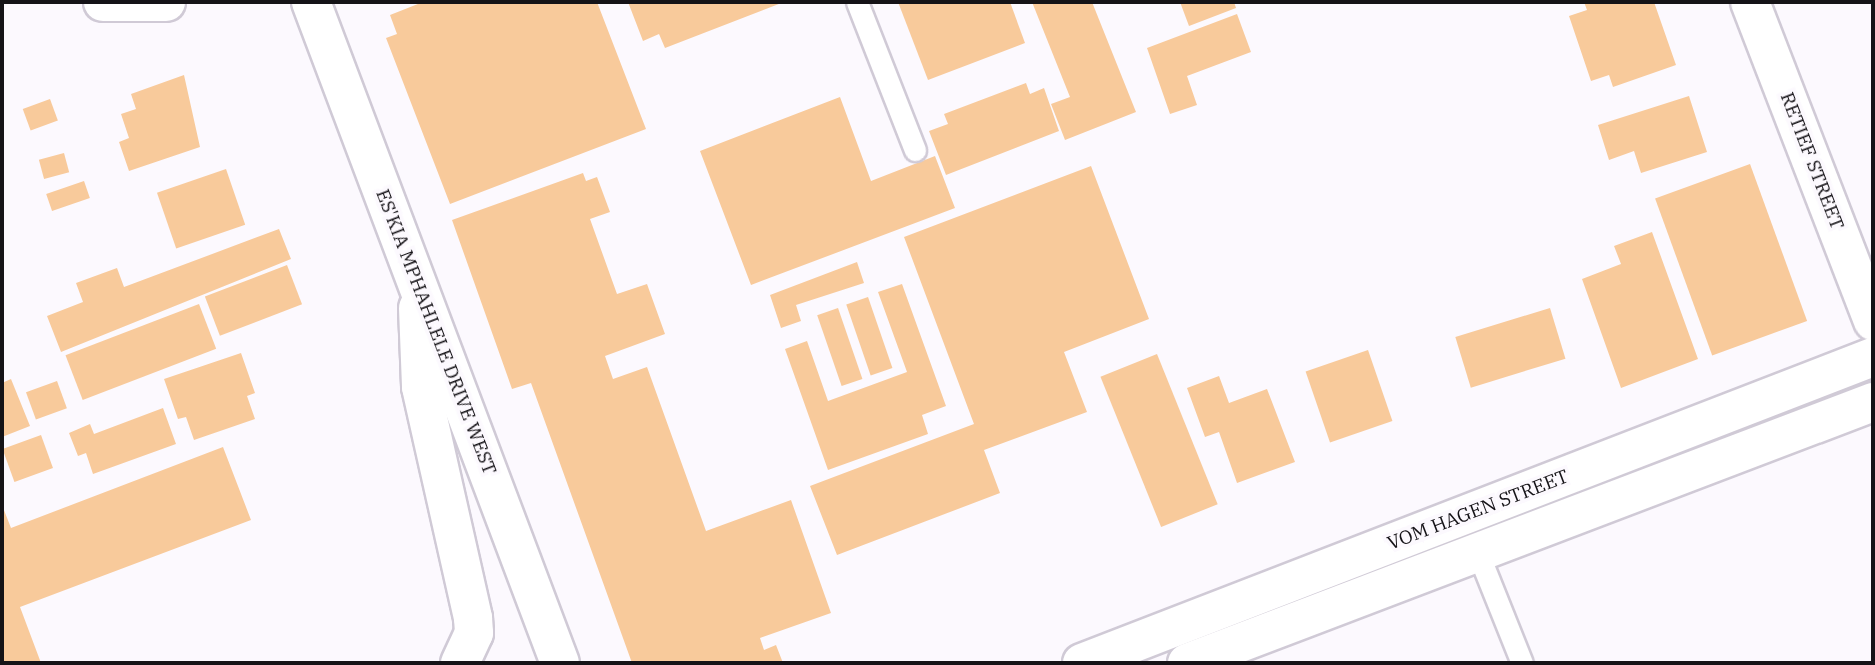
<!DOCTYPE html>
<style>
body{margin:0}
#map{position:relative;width:1875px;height:665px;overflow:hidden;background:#fcf9fe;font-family:"IBM Plex Serif",serif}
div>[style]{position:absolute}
.building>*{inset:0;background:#f8ca9b;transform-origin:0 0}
.roads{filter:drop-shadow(2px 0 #d0cad6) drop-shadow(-2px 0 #d0cad6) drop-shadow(0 2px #d0cad6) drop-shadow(0 -2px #d0cad6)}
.service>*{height:21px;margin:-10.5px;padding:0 10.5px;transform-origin:10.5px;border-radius:10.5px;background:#fff}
.minor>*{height:38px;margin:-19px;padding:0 19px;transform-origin:19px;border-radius:19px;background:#fff}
.primary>*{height:38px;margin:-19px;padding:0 19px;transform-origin:19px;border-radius:19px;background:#fff}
span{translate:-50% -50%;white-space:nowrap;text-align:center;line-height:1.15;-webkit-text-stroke:7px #fcf9fe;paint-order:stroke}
.street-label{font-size:19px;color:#151317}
.frame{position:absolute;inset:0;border:4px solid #151317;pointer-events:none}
</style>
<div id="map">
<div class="building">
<i style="clip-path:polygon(423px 2px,597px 2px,646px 129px,450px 204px,386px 38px,397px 34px,390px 15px)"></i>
<i style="clip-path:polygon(628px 2px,784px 2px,665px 48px,659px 34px,643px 41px)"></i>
<i style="clip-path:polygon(898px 2px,1010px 2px,1025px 43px,928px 80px)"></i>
<i style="clip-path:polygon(1032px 2px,1092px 2px,1136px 112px,1065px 140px,1051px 104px,1070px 97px)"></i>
<i style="clip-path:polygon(1180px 2px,1234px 2px,1236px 8px,1189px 26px)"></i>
<i style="clip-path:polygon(1584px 2px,1654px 2px,1676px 65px,1613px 87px,1609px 75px,1591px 81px,1569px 16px,1587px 10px)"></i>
<i style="clip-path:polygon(1237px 14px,1251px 52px,1187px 76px,1197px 105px,1170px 114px,1147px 48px)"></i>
<i style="clip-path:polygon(184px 75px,200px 147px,129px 171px,119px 142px,129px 138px,121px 114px,136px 109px,131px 94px)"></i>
<i style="clip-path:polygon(1026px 83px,1030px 94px,1044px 88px,1059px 131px,946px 175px,929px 131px,948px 124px,944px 114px)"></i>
<i style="clip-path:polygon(1689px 96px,1707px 152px,1641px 173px,1634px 151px,1609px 160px,1598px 125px)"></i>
<i style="clip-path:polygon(840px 97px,871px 181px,935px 156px,955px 208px,751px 285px,700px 151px)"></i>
<i style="left:50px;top:99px;width:23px;height:29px;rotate:70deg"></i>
<i style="left:64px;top:153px;width:20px;height:26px;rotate:75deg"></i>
<i style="left:1750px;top:164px;width:167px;height:101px;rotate:70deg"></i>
<i style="clip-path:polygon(1091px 166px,1149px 319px,1064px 352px,1087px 412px,984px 450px,1000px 493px,837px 555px,810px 486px,974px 424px,904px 237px)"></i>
<i style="left:226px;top:169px;width:59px;height:73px;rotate:71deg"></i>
<i style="clip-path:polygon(583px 173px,586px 181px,597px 177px,610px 212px,590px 219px,617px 294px,647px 284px,665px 334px,605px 356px,613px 379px,647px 367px,706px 531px,791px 500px,831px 613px,760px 638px,764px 650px,776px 645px,783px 663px,632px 663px,531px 383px,512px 389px,452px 220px)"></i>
<i style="left:84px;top:181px;width:18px;height:40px;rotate:71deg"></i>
<i style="clip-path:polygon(279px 229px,291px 259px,61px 352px,47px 316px,83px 302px,76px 283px,117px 268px,124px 287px)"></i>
<i style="clip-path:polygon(1652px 232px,1698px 359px,1621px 388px,1582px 279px,1621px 264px,1614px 246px)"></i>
<i style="clip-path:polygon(857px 262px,864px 283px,796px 305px,801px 321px,781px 328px,770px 295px)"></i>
<i style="left:287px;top:265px;width:42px;height:88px;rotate:69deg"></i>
<i style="clip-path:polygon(902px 284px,946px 406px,922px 415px,928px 434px,828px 470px,785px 349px,807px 341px,828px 401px,907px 372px,878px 292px)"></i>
<i style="left:868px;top:297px;width:75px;height:23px;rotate:71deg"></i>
<i style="left:199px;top:304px;width:48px;height:143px;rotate:69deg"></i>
<i style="left:838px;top:308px;width:75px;height:22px;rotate:71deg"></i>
<i style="left:1550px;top:308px;width:53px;height:99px;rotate:73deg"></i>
<i style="left:1368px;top:350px;width:75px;height:66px;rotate:71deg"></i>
<i style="clip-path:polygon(241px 353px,255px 393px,247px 396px,255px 419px,194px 440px,186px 417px,178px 419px,164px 379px)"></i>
<i style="left:1157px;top:354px;width:162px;height:61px;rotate:68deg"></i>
<i style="clip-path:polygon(1219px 376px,1229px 403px,1267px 389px,1295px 462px,1237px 483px,1219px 432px,1205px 437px,1187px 388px)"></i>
<i style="clip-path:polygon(11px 379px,30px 426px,2px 437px,2px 383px)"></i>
<i style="left:57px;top:381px;width:29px;height:33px;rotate:70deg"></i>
<i style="clip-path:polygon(163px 408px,176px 444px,93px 474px,86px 453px,78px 456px,69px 433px,90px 424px,94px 434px)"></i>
<i style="left:41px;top:435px;width:35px;height:41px;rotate:70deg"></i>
<i style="clip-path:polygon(223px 447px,251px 520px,20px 607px,41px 663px,2px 663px,2px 505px,11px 528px)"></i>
</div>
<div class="roads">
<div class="service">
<i style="left:857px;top:2px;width:159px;rotate:68.6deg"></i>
<i style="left:1478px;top:553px;width:118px;rotate:68.2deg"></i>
</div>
<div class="minor">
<i style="left:1750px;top:2px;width:342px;rotate:68.9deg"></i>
</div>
<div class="primary">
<i style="left:103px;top:2px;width:63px"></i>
<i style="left:311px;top:2px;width:706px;rotate:69.36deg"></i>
<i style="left:418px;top:308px;width:79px;rotate:87.8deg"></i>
<i style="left:421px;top:387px;width:237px;rotate:77.3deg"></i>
<i style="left:473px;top:618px;width:15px;rotate:86deg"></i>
<i style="left:474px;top:633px;width:33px;rotate:115deg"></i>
<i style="left:1082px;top:663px;width:848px;rotate:-21.15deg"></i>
<i style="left:1187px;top:663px;width:734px;rotate:-20.83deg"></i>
</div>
</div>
<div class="street-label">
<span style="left:1812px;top:161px;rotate:69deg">RETIEF STREET</span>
<span style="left:436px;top:332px;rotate:69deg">ES'KIA MPHAHLELE DRIVE WEST</span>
<span style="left:1478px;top:510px;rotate:-21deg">VOM HAGEN STREET</span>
</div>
<div class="frame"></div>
</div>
